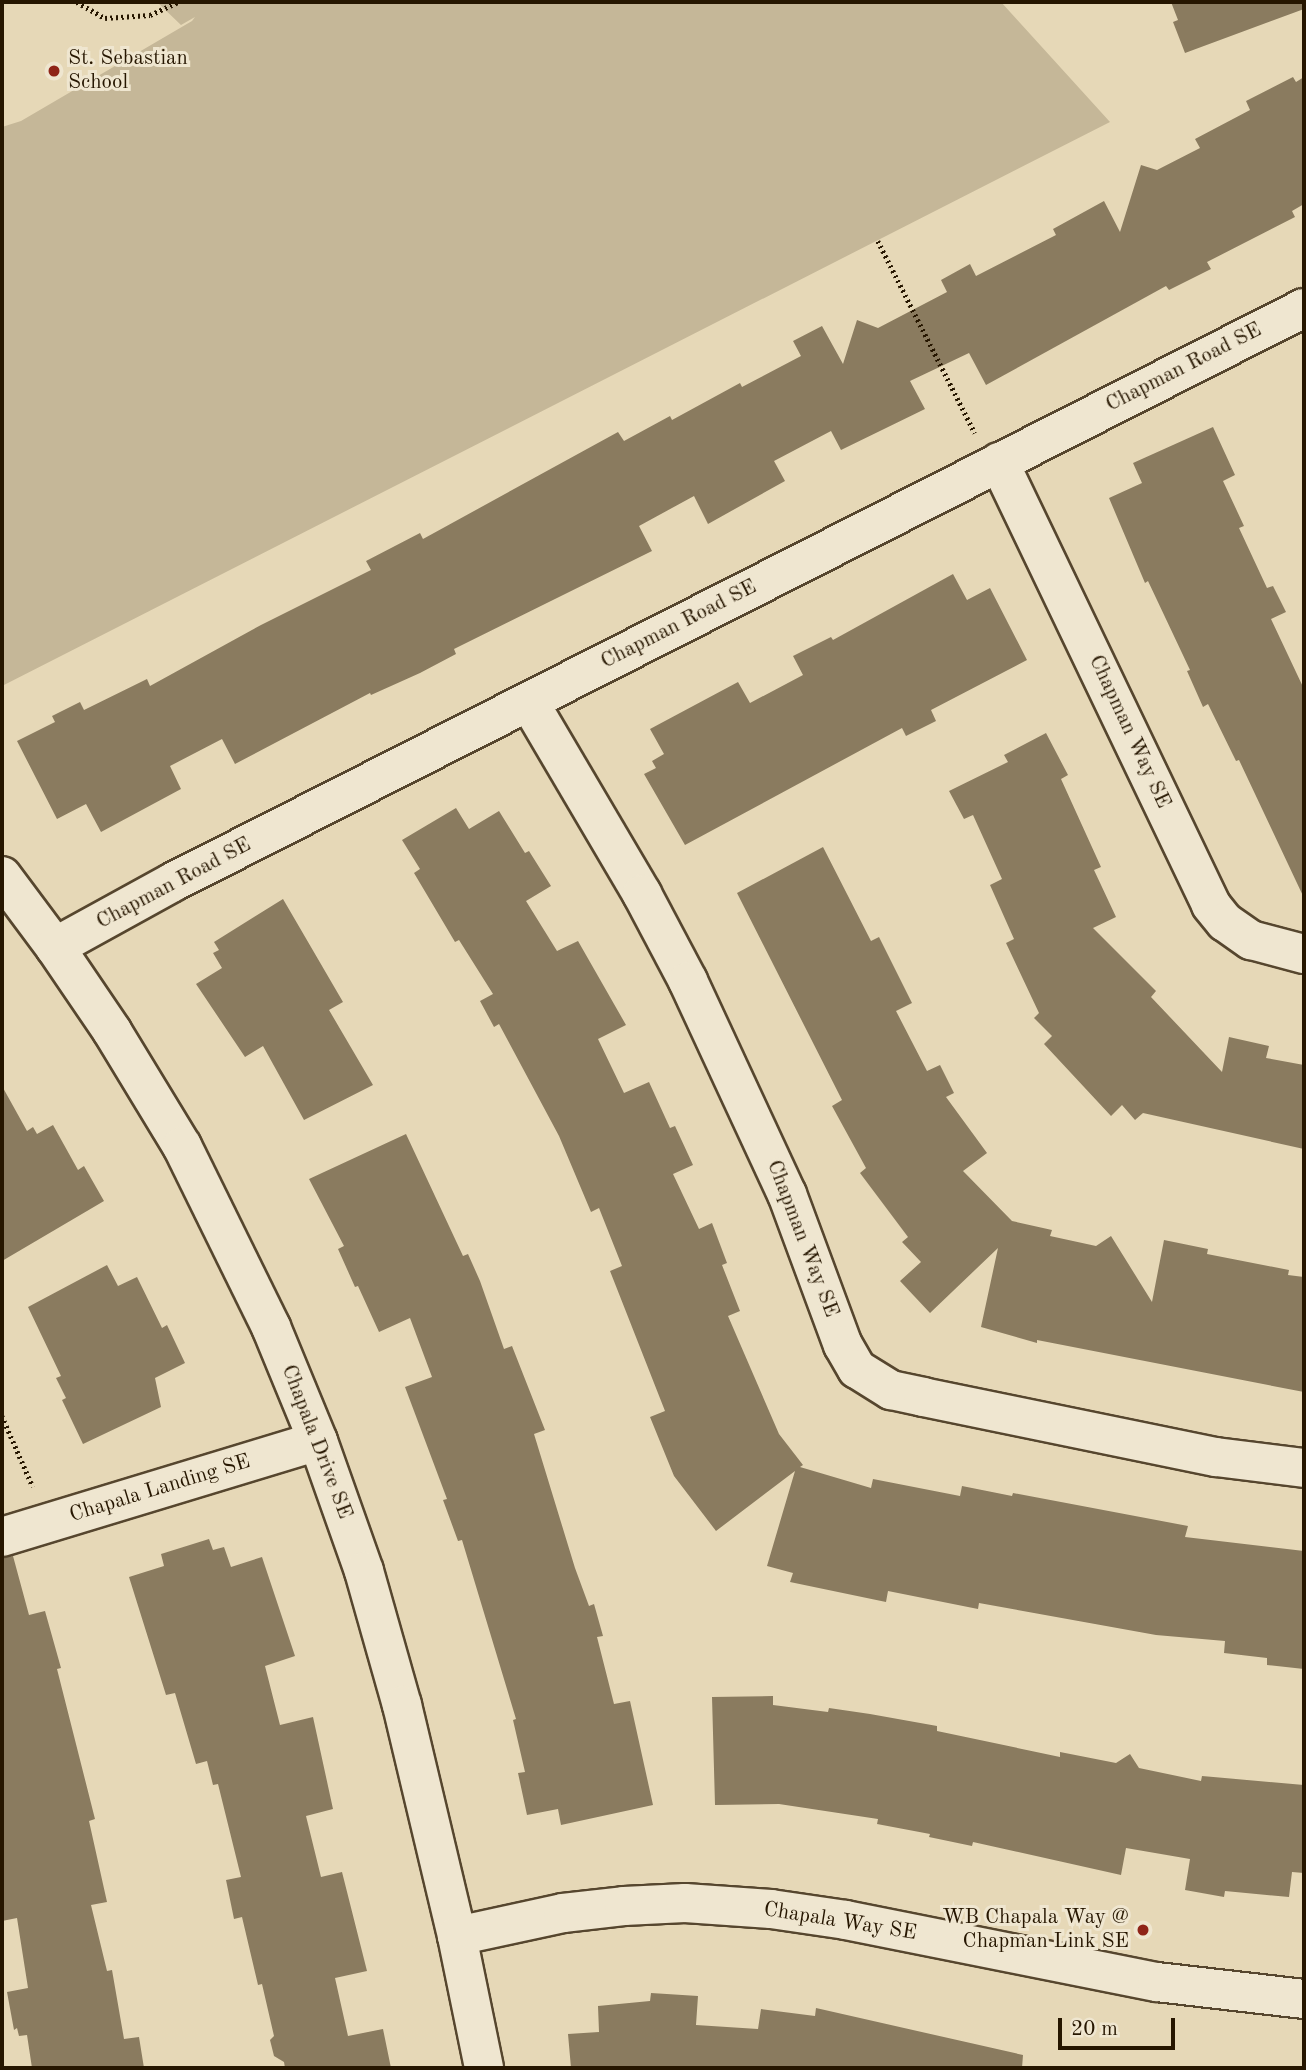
<!DOCTYPE html>
<style>
body{margin:0}
#map{position:relative;width:1306px;height:2070px;overflow:hidden;background:#e6d8b7;font-family:"Old Standard TT",serif}
div>[style]{position:absolute}
.green>*{inset:0;background:#c5b798}
.building>*{inset:0;background:#8a7b5f}
.path>*{height:4.5px;margin-top:-2.25px;transform-origin:0;background:repeating-linear-gradient(90deg,#261600 0 2px,transparent 0 5.5px)}
.roads{filter:drop-shadow(2px 0 #56462e) drop-shadow(-2px 0 #56462e) drop-shadow(0 2px #56462e) drop-shadow(0 -2px #56462e)}
.minor>*{height:38px;margin:-19px;padding:0 19px;transform-origin:19px;border-radius:19px;background:#efe6d0}
.tertiary>*{height:38px;margin:-19px;padding:0 19px;transform-origin:19px;border-radius:19px;background:#efe6d0}
.dots>*{width:19px;height:19px;translate:-50% -50%;box-sizing:border-box;border:4px solid #efe6d0;border-radius:50%}
span{translate:-50% -50%;white-space:nowrap;text-align:center;line-height:1.15;-webkit-text-stroke:6px #efe6d0;paint-order:stroke}
.poi-label{font-size:21px;color:#261600}
.left{translate:0 -50%;text-align:left}
.right{translate:-100% -50%;text-align:right}
.street-label{font-size:21px;color:#261600}
.frame{position:absolute;inset:0;border:4px solid #261600;pointer-events:none}
.scale{position:absolute;left:1058px;top:2018px;width:117px;height:32px;box-sizing:border-box;border:4px solid #261600;border-top:0;padding-left:9px;font-size:21px;line-height:24px;white-space:nowrap;color:#261600;-webkit-text-stroke:5px #efe6d0;paint-order:stroke}
</style>
<div id="map">
<div class="green">
<i style="clip-path:polygon(157px 2px,1001px 2px,1110px 122px,2px 686px,2px 127px,21px 121px,192px 21px,195px 17px,181px 25px)"></i>
</div>
<div class="building">
<i style="clip-path:polygon(1171px 2px,1304px 2px,1304px 9px,1185px 53px,1173px 22px,1178px 20px)"></i>
<i style="clip-path:polygon(1293px 77px,1296px 82px,1304px 77px,1304px 204px,1292px 211px,1295px 217px,1207px 262px,1211px 269px,1169px 290px,1166px 286px,986px 385px,969px 353px,910px 381px,925px 409px,841px 450px,831px 431px,774px 461px,785px 481px,708px 524px,694px 496px,639px 526px,652px 551px,454px 649px,456px 654px,420px 673px,371px 695px,370px 693px,235px 764px,222px 739px,170px 766px,181px 789px,101px 832px,86px 804px,57px 819px,17px 741px,55px 722px,52px 716px,80px 702px,84px 710px,147px 679px,150px 686px,261px 625px,371px 570px,366px 561px,420px 533px,423px 539px,618px 432px,624px 441px,670px 416px,672px 420px,740px 383px,742px 387px,801px 356px,793px 341px,822px 326px,843px 364px,857px 320px,878px 328px,947px 292px,941px 280px,970px 264px,976px 276px,1056px 235px,1053px 229px,1104px 201px,1120px 232px,1141px 165px,1157px 170px,1200px 148px,1195px 139px,1250px 110px,1246px 101px)"></i>
<i style="clip-path:polygon(1213px 427px,1235px 475px,1223px 481px,1244px 526px,1239px 528px,1267px 588px,1273px 586px,1286px 612px,1271px 619px,1304px 689px,1304px 898px,1239px 760px,1236px 761px,1208px 704px,1203px 707px,1187px 671px,1190px 670px,1148px 581px,1145px 583px,1109px 498px,1142px 483px,1133px 463px)"></i>
<i style="clip-path:polygon(953px 574px,967px 600px,990px 588px,1027px 660px,931px 710px,936px 721px,906px 736px,902px 728px,685px 845px,644px 774px,656px 768px,652px 761px,664px 754px,650px 729px,738px 682px,750px 703px,803px 675px,793px 656px,831px 637px,833px 640px)"></i>
<i style="clip-path:polygon(1046px 733px,1068px 775px,1061px 779px,1101px 867px,1094px 870px,1116px 917px,1093px 928px,1156px 991px,1151px 997px,1222px 1072px,1229px 1037px,1269px 1046px,1266px 1058px,1304px 1065px,1304px 1149px,1143px 1113px,1135px 1120px,1122px 1105px,1111px 1116px,1044px 1044px,1052px 1036px,1034px 1018px,1039px 1013px,1006px 943px,1014px 939px,990px 885px,1002px 879px,973px 815px,964px 819px,949px 791px,1008px 762px,1004px 755px)"></i>
<i style="clip-path:polygon(456px 808px,469px 829px,499px 811px,525px 853px,529px 851px,551px 886px,526px 901px,557px 951px,578px 941px,626px 1025px,598px 1039px,624px 1093px,649px 1082px,670px 1128px,675px 1126px,693px 1165px,673px 1174px,699px 1229px,712px 1223px,727px 1263px,722px 1265px,740px 1311px,728px 1316px,779px 1434px,803px 1465px,800px 1467px,871px 1488px,873px 1479px,960px 1496px,962px 1486px,1012px 1496px,1013px 1493px,1188px 1526px,1185px 1537px,1304px 1551px,1304px 1669px,1267px 1665px,1267px 1658px,1224px 1653px,1225px 1641px,1156px 1635px,979px 1603px,978px 1609px,888px 1591px,886px 1602px,790px 1582px,793px 1573px,767px 1566px,795px 1471px,716px 1531px,674px 1476px,650px 1417px,665px 1411px,610px 1271px,622px 1266px,599px 1208px,591px 1212px,559px 1136px,499px 1024px,494px 1027px,480px 1001px,493px 994px,459px 940px,455px 942px,414px 873px,420px 869px,402px 840px)"></i>
<i style="clip-path:polygon(823px 847px,871px 941px,879px 937px,912px 1003px,896px 1011px,927px 1071px,940px 1065px,954px 1093px,946px 1097px,987px 1153px,963px 1171px,1012px 1221px,1052px 1230px,1050px 1236px,1096px 1246px,1111px 1236px,1152px 1302px,1164px 1240px,1208px 1249px,1207px 1254px,1289px 1270px,1288px 1275px,1304px 1277px,1304px 1392px,1037px 1340px,1037px 1343px,981px 1327px,998px 1248px,930px 1313px,900px 1281px,921px 1262px,902px 1242px,908px 1237px,860px 1173px,866px 1168px,832px 1106px,842px 1100px,737px 893px)"></i>
<i style="clip-path:polygon(283px 899px,343px 1002px,329px 1010px,373px 1085px,304px 1120px,263px 1046px,245px 1057px,196px 984px,222px 968px,213px 953px,219px 950px,214px 942px)"></i>
<i style="clip-path:polygon(2px 1086px,27px 1131px,33px 1127px,37px 1134px,53px 1125px,78px 1170px,84px 1166px,104px 1201px,2px 1261px)"></i>
<i style="clip-path:polygon(406px 1134px,463px 1256px,468px 1254px,480px 1281px,504px 1349px,512px 1346px,545px 1430px,534px 1434px,575px 1568px,589px 1606px,594px 1604px,603px 1636px,597px 1637px,614px 1704px,630px 1701px,653px 1805px,561px 1825px,558px 1809px,527px 1815px,518px 1773px,525px 1772px,513px 1720px,516px 1719px,462px 1540px,458px 1541px,443px 1500px,447px 1499px,405px 1387px,432px 1377px,410px 1318px,379px 1332px,358px 1286px,355px 1287px,338px 1249px,344px 1246px,309px 1179px)"></i>
<i style="clip-path:polygon(107px 1265px,118px 1286px,137px 1277px,162px 1328px,167px 1325px,185px 1363px,155px 1378px,161px 1407px,83px 1444px,62px 1400px,66px 1398px,56px 1378px,61px 1376px,28px 1307px)"></i>
<i style="clip-path:polygon(209px 1539px,213px 1550px,224px 1547px,231px 1567px,262px 1557px,295px 1656px,265px 1666px,280px 1725px,313px 1717px,333px 1809px,306px 1816px,321px 1877px,342px 1872px,367px 1971px,335px 1978px,348px 2036px,383px 2029px,391px 2068px,285px 2068px,284px 2062px,274px 2056px,270px 2040px,274px 2036px,262px 1984px,258px 1985px,242px 1917px,234px 1919px,226px 1880px,241px 1877px,218px 1784px,213px 1785px,207px 1761px,196px 1764px,175px 1693px,166px 1695px,129px 1577px,164px 1566px,161px 1554px)"></i>
<i style="clip-path:polygon(13px 1556px,29px 1615px,45px 1611px,61px 1668px,57px 1669px,95px 1819px,89px 1821px,107px 1902px,91px 1905px,107px 1971px,112px 1970px,124px 2039px,139px 2037px,144px 2068px,32px 2068px,27px 2035px,19px 2036px,17px 2028px,14px 2030px,7px 1992px,28px 1988px,17px 1918px,2px 1921px,2px 1558px)"></i>
<i style="clip-path:polygon(773px 1696px,773px 1705px,828px 1712px,829px 1708px,870px 1714px,937px 1726px,937px 1731px,1060px 1757px,1060px 1752px,1116px 1763px,1130px 1754px,1139px 1768px,1201px 1781px,1202px 1776px,1304px 1785px,1304px 1873px,1292px 1872px,1289px 1897px,1225px 1891px,1224px 1897px,1185px 1890px,1190px 1859px,1126px 1848px,1121px 1875px,973px 1842px,972px 1846px,929px 1837px,930px 1834px,877px 1824px,878px 1819px,779px 1804px,715px 1805px,712px 1697px)"></i>
<i style="clip-path:polygon(651px 1993px,698px 1996px,696px 2025px,758px 2029px,761px 2009px,815px 2016px,816px 2008px,1023px 2055px,1022px 2068px,571px 2068px,568px 2034px,599px 2032px,598px 2006px,650px 2001px)"></i>
</div>
<div class="path">
<i style="left:77px;top:2px;width:32px;rotate:30deg"></i>
<i style="left:105px;top:18px;width:45px;rotate:-3.8deg"></i>
<i style="left:150px;top:15px;width:31px;rotate:-25deg"></i>
<i style="left:878px;top:241px;width:215px;rotate:63.2deg"></i>
<i style="left:2px;top:1416px;width:77px;rotate:66.4deg"></i>
</div>
<div class="roads">
<div class="minor">
<i style="left:999px;top:462px;width:491px;rotate:64.4deg"></i>
<i style="left:1211px;top:905px;width:22px;rotate:51deg"></i>
<i style="left:1225px;top:922px;width:32px;rotate:35deg"></i>
<i style="left:1251px;top:940px;width:55px;rotate:14.8deg"></i>
<i style="left:529px;top:702px;width:223px;rotate:59.5deg"></i>
<i style="left:642px;top:894px;width:98px;rotate:62.1deg"></i>
<i style="left:688px;top:981px;width:235px;rotate:65.1deg"></i>
<i style="left:787px;top:1194px;width:161px;rotate:69.7deg"></i>
<i style="left:843px;top:1345px;width:28px;rotate:60deg"></i>
<i style="left:857px;top:1369px;width:40px;rotate:32deg"></i>
<i style="left:891px;top:1390px;width:33px;rotate:12deg"></i>
<i style="left:923px;top:1397px;width:299px;rotate:11.6deg"></i>
<i style="left:1216px;top:1457px;width:89px;rotate:7.1deg"></i>
<i style="left:55px;top:947px;width:135px;rotate:-28.8deg"></i>
<i style="left:173px;top:882px;width:1268px;rotate:-26.91deg"></i>
<i style="left:2px;top:1537px;width:330px;rotate:-16.9deg"></i>
</div>
<div class="tertiary">
<i style="left:2px;top:876px;width:89px;rotate:53.3deg"></i>
<i style="left:55px;top:947px;width:102px;rotate:55.8deg"></i>
<i style="left:112px;top:1031px;width:135px;rotate:58.7deg"></i>
<i style="left:182px;top:1146px;width:202px;rotate:63.8deg"></i>
<i style="left:271px;top:1327px;width:123px;rotate:67.6deg"></i>
<i style="left:318px;top:1441px;width:138px;rotate:70.5deg"></i>
<i style="left:364px;top:1571px;width:139px;rotate:74.2deg"></i>
<i style="left:402px;top:1705px;width:237px;rotate:76.6deg"></i>
<i style="left:457px;top:1936px;width:135px;rotate:78.4deg"></i>
<i style="left:457px;top:1936px;width:108px;rotate:-12.2deg"></i>
<i style="left:563px;top:1913px;width:61px;rotate:-6.5deg"></i>
<i style="left:624px;top:1906px;width:61px;rotate:-2.8deg"></i>
<i style="left:685px;top:1903px;width:86px;rotate:4deg"></i>
<i style="left:771px;top:1909px;width:76px;rotate:8.3deg"></i>
<i style="left:846px;top:1920px;width:317px;rotate:11.3deg"></i>
<i style="left:1157px;top:1982px;width:148px;rotate:6.6deg"></i>
</div>
</div>
<div class="dots">
<i style="left:54px;top:71px;background:#8f2418"></i>
<i style="left:1143px;top:1930px;background:#8f2418"></i>
</div>
<div class="poi-label">
<span class="left" style="left:68px;top:71px">St. Sebastian<br>School</span>
<span class="right" style="left:1129px;top:1930px">WB Chapala Way @<br>Chapman Link SE</span>
</div>
<div class="street-label">
<span style="left:1184px;top:368px;rotate:-27deg">Chapman Road SE</span>
<span style="left:679px;top:625px;rotate:-27deg">Chapman Road SE</span>
<span style="left:1129px;top:732px;rotate:65deg">Chapman Way SE</span>
<span style="left:174px;top:884px;rotate:-28deg">Chapman Road SE</span>
<span style="left:802px;top:1239px;rotate:69deg">Chapman Way SE</span>
<span style="left:316px;top:1442px;rotate:69deg">Chapala Drive SE</span>
<span style="left:160px;top:1489px;rotate:-17deg">Chapala Landing SE</span>
<span style="left:840px;top:1922px;rotate:9deg">Chapala Way SE</span>
</div>
<div class="frame"></div>
<div class="scale">20 m</div>
</div>
